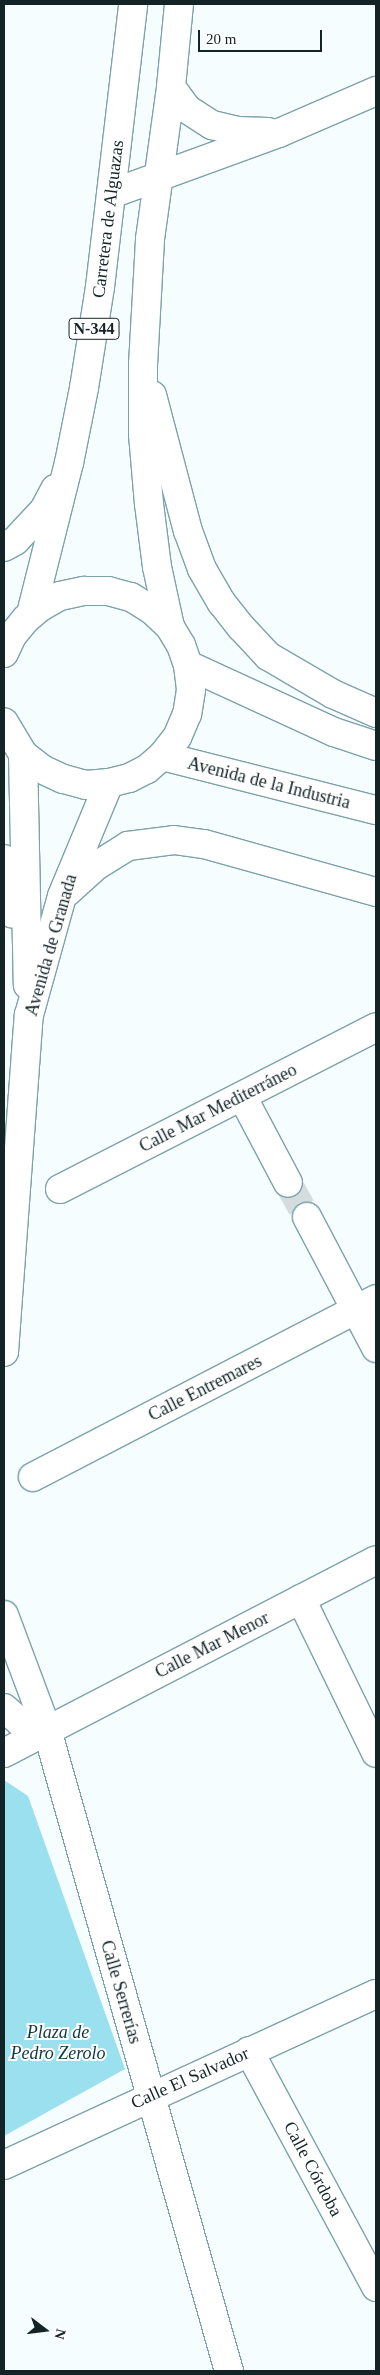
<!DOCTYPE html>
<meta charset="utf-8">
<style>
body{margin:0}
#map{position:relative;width:380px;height:2375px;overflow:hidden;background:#f6fdff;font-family:Georgia,serif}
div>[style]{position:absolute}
.green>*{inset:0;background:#9ae0ee}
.pedestrian-tunnel>*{height:28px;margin-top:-14px;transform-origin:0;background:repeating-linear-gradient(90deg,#d4dcde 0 28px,transparent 0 42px)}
.roads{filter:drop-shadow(1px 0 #7da2aa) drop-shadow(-1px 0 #7da2aa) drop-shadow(0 1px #7da2aa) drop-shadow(0 -1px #7da2aa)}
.pedestrian>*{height:28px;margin:-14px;padding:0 14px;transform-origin:14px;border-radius:14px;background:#fff}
.minor>*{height:28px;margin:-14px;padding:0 14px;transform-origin:14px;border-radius:14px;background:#fff}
.primary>*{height:28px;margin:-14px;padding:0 14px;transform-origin:14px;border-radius:14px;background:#fff}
.trunk>*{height:28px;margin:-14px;padding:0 14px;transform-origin:14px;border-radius:14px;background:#fff}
span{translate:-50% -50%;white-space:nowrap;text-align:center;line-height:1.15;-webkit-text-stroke:4px #fff;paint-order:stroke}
.shield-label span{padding:1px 4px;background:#fff;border:1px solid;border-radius:4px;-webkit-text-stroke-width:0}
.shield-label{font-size:16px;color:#142326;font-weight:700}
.street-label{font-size:18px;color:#142326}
.park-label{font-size:18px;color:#0e3840;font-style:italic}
.frame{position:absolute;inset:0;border:5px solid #142326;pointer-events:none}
.north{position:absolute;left:20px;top:2305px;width:50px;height:50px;-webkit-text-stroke:4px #fff;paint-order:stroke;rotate:105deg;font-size:14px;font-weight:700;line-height:20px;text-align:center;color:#142326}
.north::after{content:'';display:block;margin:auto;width:18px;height:22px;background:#142326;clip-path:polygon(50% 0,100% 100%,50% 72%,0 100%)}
.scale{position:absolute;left:198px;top:30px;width:124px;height:22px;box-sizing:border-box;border:2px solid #142326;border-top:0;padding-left:6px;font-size:15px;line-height:18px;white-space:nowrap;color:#142326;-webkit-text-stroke:4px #fff;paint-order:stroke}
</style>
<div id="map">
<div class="green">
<i style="clip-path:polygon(4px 1780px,28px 1796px,125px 2069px,4px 2136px)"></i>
</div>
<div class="pedestrian-tunnel">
<i style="left:288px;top:1183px;width:39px;rotate:61deg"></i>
</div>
<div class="roads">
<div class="pedestrian">
<i style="left:242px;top:1096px;width:98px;rotate:62.1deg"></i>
<i style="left:60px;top:1189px;width:355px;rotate:-27.1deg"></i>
<i style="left:307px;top:1217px;width:148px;rotate:62.2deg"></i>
<i style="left:33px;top:1477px;width:386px;rotate:-27.4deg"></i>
</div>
<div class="minor">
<i style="left:171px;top:87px;width:27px;rotate:54deg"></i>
<i style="left:187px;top:109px;width:30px;rotate:33deg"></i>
<i style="left:212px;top:125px;width:26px;rotate:13deg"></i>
<i style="left:237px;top:131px;width:31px;rotate:2deg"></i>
<i style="left:111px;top:194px;width:179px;rotate:-20deg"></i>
<i style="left:279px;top:133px;width:106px;rotate:-23.4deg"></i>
<i style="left:23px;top:754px;width:231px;rotate:88.8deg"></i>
<i style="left:4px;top:859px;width:55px;rotate:81.6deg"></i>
<i style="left:67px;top:892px;width:39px;rotate:-42deg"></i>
<i style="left:96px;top:866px;width:38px;rotate:-32deg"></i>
<i style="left:128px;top:846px;width:46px;rotate:-7.4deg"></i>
<i style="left:174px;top:840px;width:30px;rotate:8deg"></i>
<i style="left:204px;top:844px;width:179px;rotate:15.6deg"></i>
<i style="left:4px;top:1352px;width:338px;rotate:-85.8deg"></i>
<i style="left:29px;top:1015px;width:123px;rotate:-74.5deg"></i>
<i style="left:62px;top:896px;width:122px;rotate:-67.4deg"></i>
<i style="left:301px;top:1599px;width:171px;rotate:64deg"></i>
<i style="left:4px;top:1615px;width:123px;rotate:69.5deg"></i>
<i style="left:47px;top:1730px;width:666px;rotate:74.15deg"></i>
<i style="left:4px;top:1708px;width:21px;rotate:41deg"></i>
<i style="left:20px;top:1722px;width:28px;rotate:17deg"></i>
<i style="left:4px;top:1753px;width:419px;rotate:-27.4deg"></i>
<i style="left:249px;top:2051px;width:268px;rotate:61.7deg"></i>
<i style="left:4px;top:2165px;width:409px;rotate:-24.7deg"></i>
</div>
<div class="primary">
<i style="left:4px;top:653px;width:19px;rotate:-65deg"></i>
<i style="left:12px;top:636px;width:22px;rotate:-51deg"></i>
<i style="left:26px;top:619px;width:17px;rotate:-40deg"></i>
<i style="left:39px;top:608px;width:24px;rotate:-30deg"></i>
<i style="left:60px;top:596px;width:25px;rotate:-12deg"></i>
<i style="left:84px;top:591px;width:24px"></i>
<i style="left:108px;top:591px;width:24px;rotate:15deg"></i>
<i style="left:131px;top:597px;width:25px;rotate:32deg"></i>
<i style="left:152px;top:610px;width:25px;rotate:43deg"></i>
<i style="left:170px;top:627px;width:21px;rotate:59deg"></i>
<i style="left:181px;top:645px;width:21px;rotate:71deg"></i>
<i style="left:188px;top:665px;width:25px;rotate:83deg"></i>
<i style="left:191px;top:690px;width:24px;rotate:99deg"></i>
<i style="left:187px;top:714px;width:25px;rotate:113deg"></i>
<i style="left:177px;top:737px;width:24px;rotate:128deg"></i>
<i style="left:162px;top:756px;width:20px;rotate:139deg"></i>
<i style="left:147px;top:769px;width:20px;rotate:153deg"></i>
<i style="left:129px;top:778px;width:21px;rotate:166deg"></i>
<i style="left:109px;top:783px;width:23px;rotate:175deg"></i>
<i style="left:86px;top:785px;width:24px;rotate:-165deg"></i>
<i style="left:63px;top:779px;width:23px;rotate:-155deg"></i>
<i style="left:42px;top:769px;width:24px;rotate:-142deg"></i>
<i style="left:23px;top:754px;width:37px;rotate:-121deg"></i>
<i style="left:188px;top:665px;width:161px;rotate:24.7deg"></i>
<i style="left:334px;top:732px;width:44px;rotate:18.4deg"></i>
<i style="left:162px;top:756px;width:221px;rotate:14.2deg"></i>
</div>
<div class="trunk">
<i style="left:152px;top:395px;width:141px;rotate:75.2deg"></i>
<i style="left:188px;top:531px;width:40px;rotate:69.8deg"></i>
<i style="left:202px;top:569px;width:39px;rotate:60deg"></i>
<i style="left:222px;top:603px;width:31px;rotate:52deg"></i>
<i style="left:241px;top:627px;width:40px;rotate:47deg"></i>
<i style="left:268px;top:656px;width:75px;rotate:30.3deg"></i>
<i style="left:333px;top:694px;width:47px;rotate:23.8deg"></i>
<i style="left:4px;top:547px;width:13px;rotate:-29deg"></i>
<i style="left:15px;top:541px;width:42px;rotate:-46.9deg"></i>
<i style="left:44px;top:510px;width:24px;rotate:-62deg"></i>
<i style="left:31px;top:614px;width:156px;rotate:-75.9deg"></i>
<i style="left:69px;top:463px;width:76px;rotate:-78.7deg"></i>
<i style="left:84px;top:388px;width:102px;rotate:-81deg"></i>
<i style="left:100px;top:287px;width:285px;rotate:-83.3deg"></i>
<i style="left:170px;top:627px;width:61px;rotate:-102.2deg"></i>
<i style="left:157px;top:567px;width:64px;rotate:-97.2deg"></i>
<i style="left:149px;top:504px;width:70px;rotate:-94.9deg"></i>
<i style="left:143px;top:434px;width:69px;rotate:-90deg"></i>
<i style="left:143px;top:365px;width:126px;rotate:-86.8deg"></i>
<i style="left:150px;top:239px;width:153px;rotate:-82.1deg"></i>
<i style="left:171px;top:87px;width:83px;rotate:-84.5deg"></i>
</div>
</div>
<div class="shield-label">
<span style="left:94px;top:329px">N-344</span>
</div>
<div class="street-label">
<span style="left:108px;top:219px;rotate:-83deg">Carretera de Alguazas</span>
<span style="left:269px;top:783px;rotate:14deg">Avenida de la Industria</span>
<span style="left:51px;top:945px;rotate:-74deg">Avenida de Granada</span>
<span style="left:218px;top:1108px;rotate:-27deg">Calle Mar Mediterráneo</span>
<span style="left:205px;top:1388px;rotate:-27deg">Calle Entremares</span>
<span style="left:212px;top:1645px;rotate:-27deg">Calle Mar Menor</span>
<span style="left:121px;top:1992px;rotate:74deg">Calle Serrerías</span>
<span style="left:190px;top:2078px;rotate:-24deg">Calle El Salvador</span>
<span style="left:313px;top:2169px;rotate:62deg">Calle Córdoba</span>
</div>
<div class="park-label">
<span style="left:58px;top:2043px">Plaza de<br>Pedro Zerolo</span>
</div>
<div class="frame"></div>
<div class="north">N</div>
<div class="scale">20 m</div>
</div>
